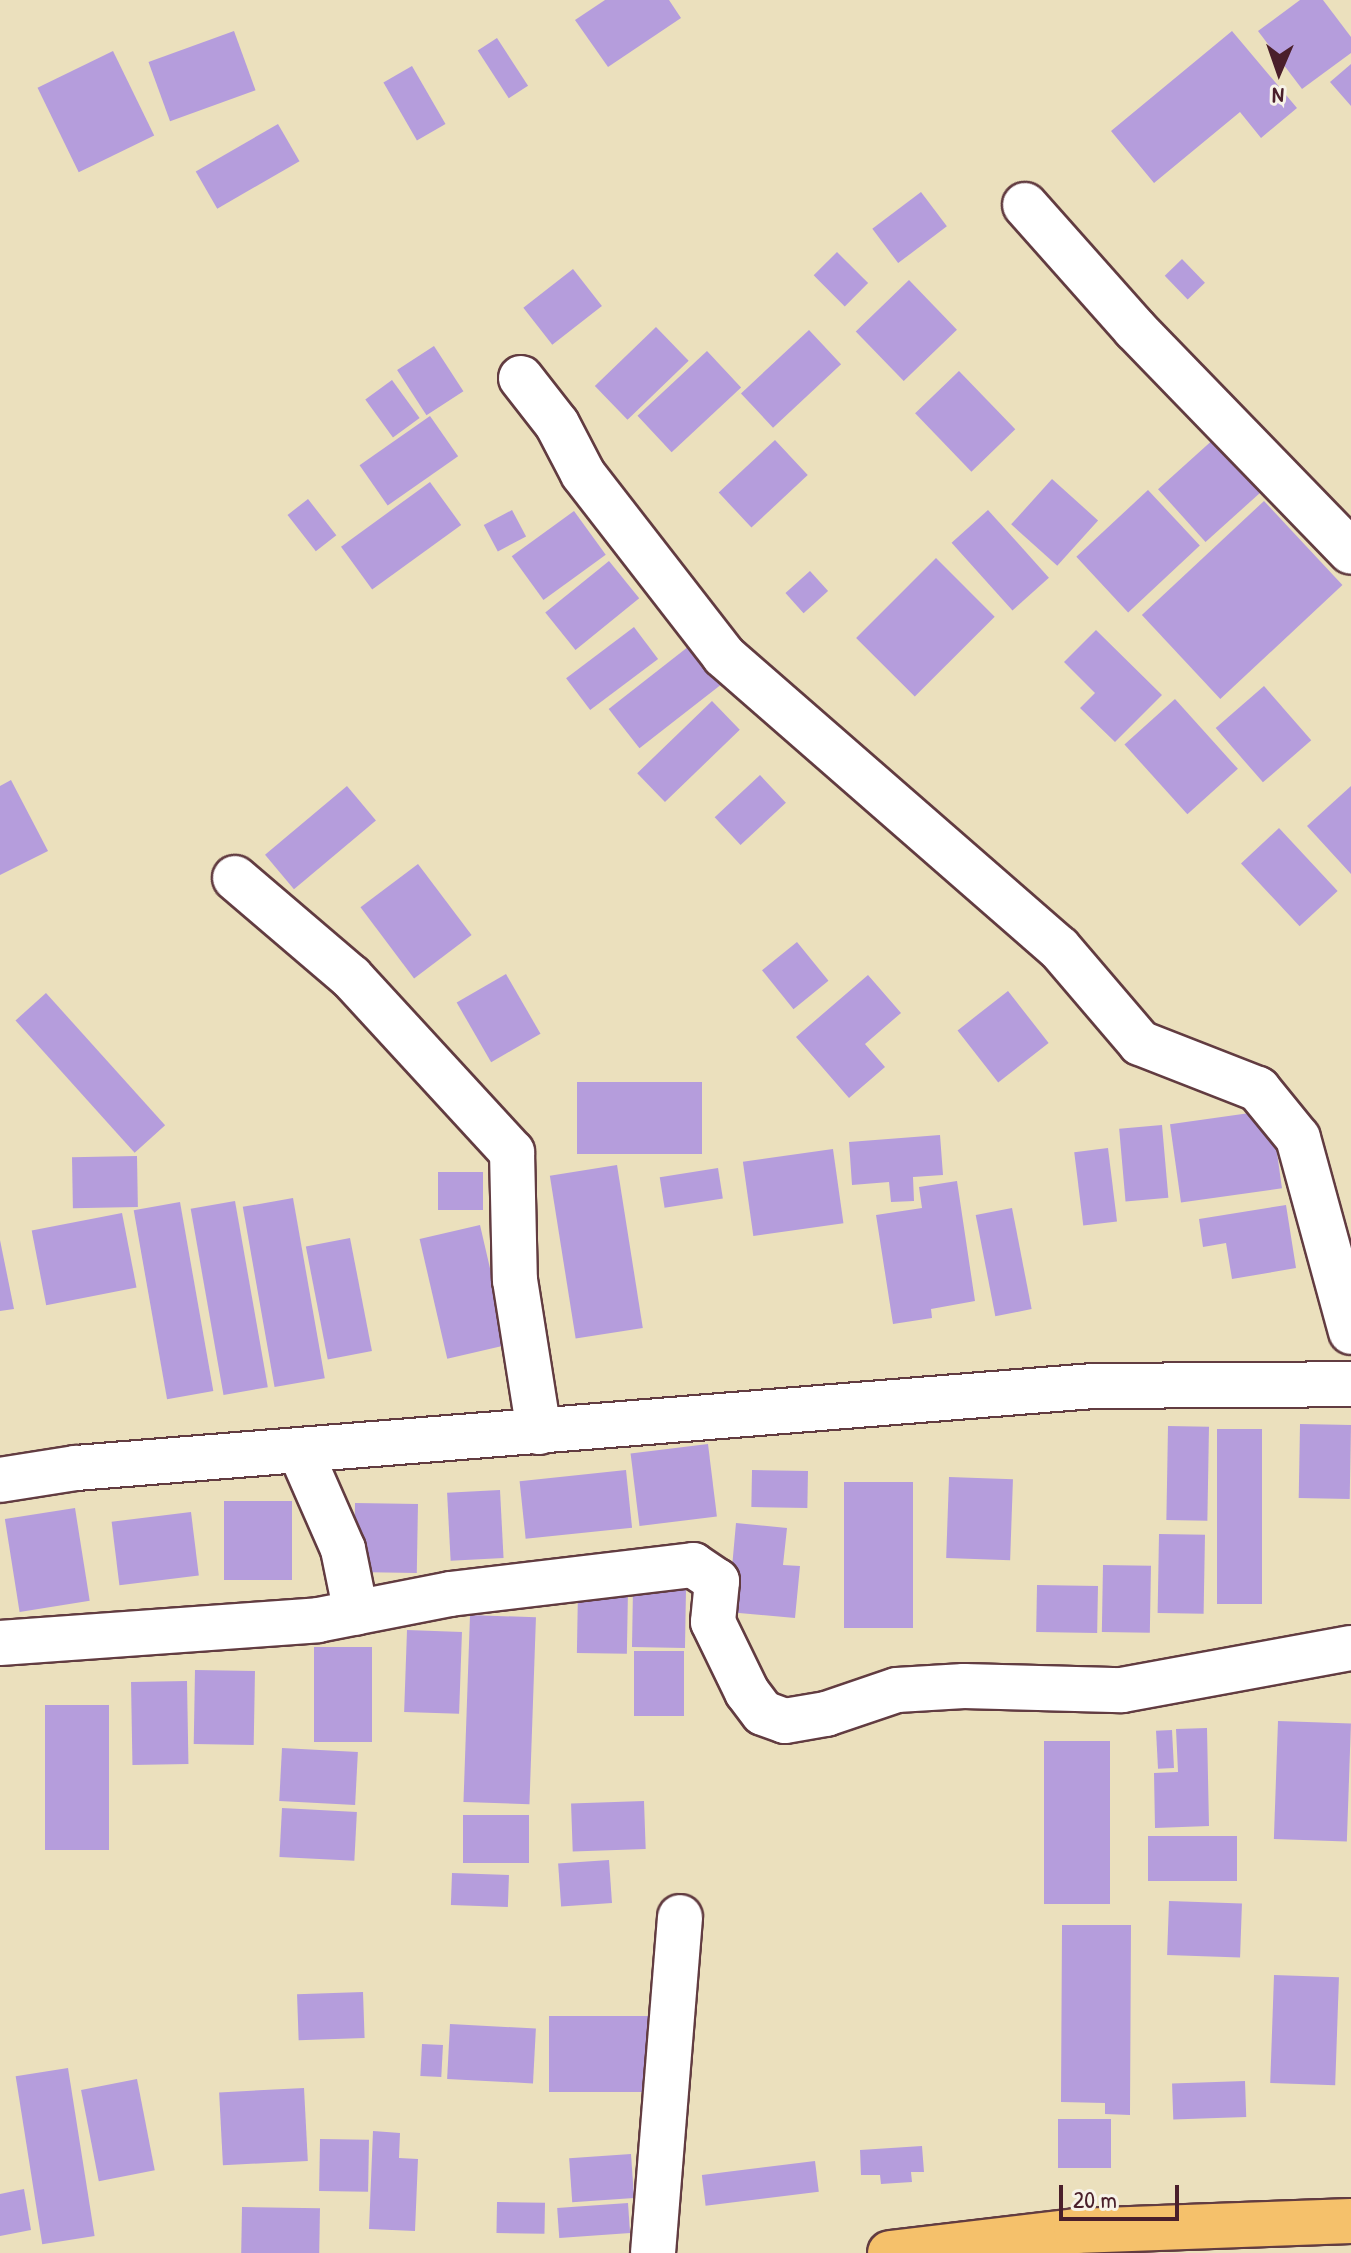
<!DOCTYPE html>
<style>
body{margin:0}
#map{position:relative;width:1351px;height:2253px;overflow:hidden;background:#ebe0bd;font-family:"Patrick Hand",sans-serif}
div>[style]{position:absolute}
.building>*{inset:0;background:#b59ddc;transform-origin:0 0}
.roads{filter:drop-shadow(2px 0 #623c41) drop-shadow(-2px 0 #623c41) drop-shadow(0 2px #623c41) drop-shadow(0 -2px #623c41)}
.minor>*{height:44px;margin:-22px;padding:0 22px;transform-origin:22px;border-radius:22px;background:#fff}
.major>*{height:44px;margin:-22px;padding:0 22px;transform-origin:22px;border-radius:22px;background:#f5c16b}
span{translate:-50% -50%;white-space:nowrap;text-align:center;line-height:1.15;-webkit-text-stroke:8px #f7f3e8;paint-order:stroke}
.north{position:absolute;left:1239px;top:32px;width:80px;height:80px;-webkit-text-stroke:6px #f7f3e8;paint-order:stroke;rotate:182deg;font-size:22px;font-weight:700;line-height:32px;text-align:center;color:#4a1f2b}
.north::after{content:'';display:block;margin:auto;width:28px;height:36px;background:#4a1f2b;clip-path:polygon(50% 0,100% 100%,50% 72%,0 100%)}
.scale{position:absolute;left:1059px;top:2185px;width:120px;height:36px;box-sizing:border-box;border:4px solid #4a1f2b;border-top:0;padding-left:10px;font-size:24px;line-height:28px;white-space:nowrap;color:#4a1f2b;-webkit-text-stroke:6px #f7f3e8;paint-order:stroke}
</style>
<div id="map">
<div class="building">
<i style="clip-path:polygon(605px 0,669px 0,681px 18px,608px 67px,575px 20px)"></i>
<i style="clip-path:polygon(1300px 0,1323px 0,1351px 37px,1351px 53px,1302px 89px,1258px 31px)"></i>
<i style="left:234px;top:31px;width:63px;height:91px;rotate:70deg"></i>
<i style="clip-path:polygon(1232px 31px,1297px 108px,1261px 138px,1240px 112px,1154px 183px,1111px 131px)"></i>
<i style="left:497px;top:38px;width:57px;height:23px;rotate:57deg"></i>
<i style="left:113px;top:51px;width:94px;height:84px;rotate:64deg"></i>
<i style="clip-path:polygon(1351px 64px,1351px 106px,1330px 82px)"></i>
<i style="left:412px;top:66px;width:67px;height:33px;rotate:60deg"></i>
<i style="left:278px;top:124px;width:43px;height:95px;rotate:60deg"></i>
<i style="left:921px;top:192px;width:43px;height:61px;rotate:53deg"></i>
<i style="left:837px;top:252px;width:44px;height:33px;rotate:45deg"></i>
<i style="left:1182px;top:259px;width:33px;height:24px;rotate:46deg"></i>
<i style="left:573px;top:269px;width:47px;height:63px;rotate:52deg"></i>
<i style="left:909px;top:280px;width:69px;height:74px;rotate:46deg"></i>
<i style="left:656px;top:327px;width:47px;height:85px;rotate:46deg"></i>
<i style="left:809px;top:330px;width:47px;height:93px;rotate:47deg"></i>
<i style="left:434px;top:346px;width:54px;height:44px;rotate:57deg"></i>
<i style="left:707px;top:351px;width:50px;height:95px;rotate:47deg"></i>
<i style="left:959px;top:371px;width:81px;height:61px;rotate:46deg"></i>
<i style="left:392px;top:380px;width:47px;height:33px;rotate:54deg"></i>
<i style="left:430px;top:416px;width:49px;height:86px;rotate:55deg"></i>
<i style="left:1216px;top:437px;width:71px;height:78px;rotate:48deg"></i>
<i style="left:775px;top:440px;width:48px;height:77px;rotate:47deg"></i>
<i style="left:1052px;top:479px;width:62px;height:61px;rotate:42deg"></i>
<i style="left:430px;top:482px;width:53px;height:110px;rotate:54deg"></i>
<i style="left:1148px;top:490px;width:76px;height:98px;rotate:47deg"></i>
<i style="left:308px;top:499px;width:46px;height:26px;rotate:52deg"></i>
<i style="left:1264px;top:501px;width:115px;height:167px;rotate:47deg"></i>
<i style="left:512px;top:510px;width:30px;height:32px;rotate:62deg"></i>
<i style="left:988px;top:510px;width:91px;height:49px;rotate:48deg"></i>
<i style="left:574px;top:511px;width:54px;height:77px;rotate:54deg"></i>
<i style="left:936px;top:558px;width:83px;height:113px;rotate:45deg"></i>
<i style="left:609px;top:561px;width:48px;height:82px;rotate:51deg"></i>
<i style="left:810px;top:571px;width:27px;height:33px;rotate:48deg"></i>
<i style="left:634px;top:627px;width:40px;height:85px;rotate:53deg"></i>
<i style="clip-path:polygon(1096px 630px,1162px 695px,1115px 742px,1080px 708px,1095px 693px,1064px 662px)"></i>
<i style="left:693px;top:643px;width:50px;height:107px;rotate:52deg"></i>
<i style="left:1264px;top:686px;width:72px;height:64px;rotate:49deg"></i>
<i style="left:1175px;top:699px;width:94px;height:68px;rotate:48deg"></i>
<i style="left:712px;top:701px;width:40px;height:104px;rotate:46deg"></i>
<i style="left:760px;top:775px;width:38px;height:62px;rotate:47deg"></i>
<i style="clip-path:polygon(11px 780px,48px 851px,0 875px,0 786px)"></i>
<i style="left:347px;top:786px;width:45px;height:107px;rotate:50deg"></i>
<i style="clip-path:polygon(1351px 786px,1351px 874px,1307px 826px)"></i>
<i style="left:1279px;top:828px;width:86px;height:52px;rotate:47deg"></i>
<i style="left:418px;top:864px;width:89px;height:72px;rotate:53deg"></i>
<i style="left:797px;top:942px;width:50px;height:45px;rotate:51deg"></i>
<i style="left:506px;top:974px;width:69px;height:57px;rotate:60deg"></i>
<i style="clip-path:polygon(868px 975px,901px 1013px,865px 1044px,885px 1067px,849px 1098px,796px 1037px)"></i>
<i style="left:1008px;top:991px;width:66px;height:64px;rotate:52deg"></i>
<i style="left:46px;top:993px;width:178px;height:41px;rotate:48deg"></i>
<i style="left:577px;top:1082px;width:125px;height:72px"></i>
<i style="left:1271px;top:1110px;width:79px;height:102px;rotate:82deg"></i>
<i style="left:1162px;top:1125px;width:73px;height:43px;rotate:85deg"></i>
<i style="clip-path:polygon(940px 1135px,943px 1175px,913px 1177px,914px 1201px,891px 1202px,889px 1182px,852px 1185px,849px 1142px)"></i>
<i style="left:1108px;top:1148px;width:74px;height:34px;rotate:83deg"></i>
<i style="left:833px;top:1149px;width:75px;height:91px;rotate:82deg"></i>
<i style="left:137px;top:1156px;width:51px;height:65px;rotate:89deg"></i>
<i style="left:617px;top:1165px;width:165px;height:68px;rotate:81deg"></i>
<i style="left:718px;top:1168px;width:31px;height:59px;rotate:81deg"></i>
<i style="left:438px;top:1172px;width:45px;height:38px"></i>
<i style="clip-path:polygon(957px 1181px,975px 1301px,931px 1309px,932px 1318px,893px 1324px,876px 1215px,922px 1208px,919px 1187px)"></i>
<i style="left:293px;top:1198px;width:183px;height:51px;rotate:80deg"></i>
<i style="left:235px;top:1201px;width:189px;height:45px;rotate:80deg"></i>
<i style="left:180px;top:1202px;width:192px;height:47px;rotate:80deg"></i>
<i style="clip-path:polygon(1286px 1205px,1296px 1268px,1232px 1279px,1226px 1243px,1203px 1247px,1199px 1219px)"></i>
<i style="left:1012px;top:1208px;width:103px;height:37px;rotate:79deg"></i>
<i style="left:122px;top:1213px;width:76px;height:92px;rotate:79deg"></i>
<i style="left:480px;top:1225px;width:123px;height:62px;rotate:77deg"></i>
<i style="left:350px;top:1238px;width:115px;height:45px;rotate:79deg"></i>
<i style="clip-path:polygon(0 1240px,14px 1309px,0 1311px)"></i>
<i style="left:1300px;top:1424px;width:51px;height:74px;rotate:1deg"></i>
<i style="left:1168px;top:1426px;width:41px;height:94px;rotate:1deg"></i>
<i style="left:1217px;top:1429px;width:45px;height:175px"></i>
<i style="left:708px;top:1444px;width:73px;height:78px;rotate:83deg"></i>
<i style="left:626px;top:1470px;width:58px;height:107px;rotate:84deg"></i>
<i style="left:752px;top:1470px;width:56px;height:37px;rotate:1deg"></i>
<i style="left:949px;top:1477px;width:64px;height:81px;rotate:2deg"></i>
<i style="left:844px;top:1482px;width:69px;height:146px"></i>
<i style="left:500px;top:1490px;width:68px;height:53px;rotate:87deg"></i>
<i style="left:224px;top:1501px;width:68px;height:79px"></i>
<i style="left:355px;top:1503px;width:63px;height:69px;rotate:1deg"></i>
<i style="left:75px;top:1508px;width:94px;height:71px;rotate:81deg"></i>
<i style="left:191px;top:1512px;width:64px;height:80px;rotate:83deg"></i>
<i style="clip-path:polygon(736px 1523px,787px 1528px,783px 1565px,800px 1566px,795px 1618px,728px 1612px)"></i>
<i style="left:1159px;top:1534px;width:46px;height:79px;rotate:1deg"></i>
<i style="left:1103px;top:1565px;width:48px;height:67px;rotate:1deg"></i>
<i style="left:1037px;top:1585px;width:61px;height:47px;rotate:1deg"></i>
<i style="left:578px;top:1589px;width:50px;height:64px;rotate:1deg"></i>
<i style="left:633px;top:1589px;width:53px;height:58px;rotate:1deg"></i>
<i style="left:470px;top:1615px;width:66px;height:187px;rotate:2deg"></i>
<i style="left:407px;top:1630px;width:55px;height:82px;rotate:2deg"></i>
<i style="left:314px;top:1647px;width:58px;height:95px"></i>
<i style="left:634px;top:1651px;width:50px;height:65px"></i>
<i style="left:195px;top:1670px;width:60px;height:74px;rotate:1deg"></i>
<i style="left:187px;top:1681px;width:83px;height:56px;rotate:89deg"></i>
<i style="left:45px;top:1705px;width:64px;height:145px"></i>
<i style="left:1278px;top:1721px;width:73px;height:118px;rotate:2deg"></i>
<i style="clip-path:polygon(1207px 1728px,1209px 1826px,1155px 1828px,1154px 1773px,1178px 1772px,1176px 1729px)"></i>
<i style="left:1172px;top:1730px;width:38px;height:16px;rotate:87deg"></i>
<i style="left:1044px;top:1741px;width:66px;height:163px"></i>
<i style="left:282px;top:1748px;width:76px;height:53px;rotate:3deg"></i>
<i style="left:644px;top:1801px;width:48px;height:73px;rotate:88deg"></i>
<i style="left:282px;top:1808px;width:75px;height:49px;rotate:3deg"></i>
<i style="left:463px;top:1815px;width:66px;height:48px"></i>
<i style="left:1148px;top:1836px;width:89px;height:45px"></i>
<i style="left:609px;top:1860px;width:43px;height:51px;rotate:86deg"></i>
<i style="left:452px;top:1873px;width:57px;height:32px;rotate:2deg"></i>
<i style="left:1169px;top:1901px;width:73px;height:54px;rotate:2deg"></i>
<i style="clip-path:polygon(1062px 1925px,1131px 1925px,1130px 2115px,1105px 2114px,1105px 2103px,1061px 2102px)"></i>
<i style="left:1274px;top:1975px;width:65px;height:108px;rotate:2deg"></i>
<i style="left:363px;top:1992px;width:46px;height:66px;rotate:88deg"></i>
<i style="left:549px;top:2016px;width:105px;height:76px"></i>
<i style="left:450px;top:2024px;width:86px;height:55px;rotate:3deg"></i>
<i style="left:422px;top:2044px;width:21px;height:32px;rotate:3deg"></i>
<i style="left:68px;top:2068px;width:170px;height:53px;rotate:81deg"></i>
<i style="left:137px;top:2079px;width:93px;height:57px;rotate:79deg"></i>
<i style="left:1245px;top:2081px;width:36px;height:73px;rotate:88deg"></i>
<i style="left:304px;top:2088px;width:73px;height:85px;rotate:87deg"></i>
<i style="left:1058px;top:2119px;width:53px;height:49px"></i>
<i style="clip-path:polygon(373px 2131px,400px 2133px,399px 2158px,418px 2159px,415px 2231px,369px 2229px)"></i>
<i style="left:320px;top:2139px;width:49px;height:52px;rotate:1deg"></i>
<i style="clip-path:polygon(922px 2146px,924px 2172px,911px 2172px,912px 2182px,881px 2184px,880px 2175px,861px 2175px,860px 2150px)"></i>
<i style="left:631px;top:2154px;width:44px;height:62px;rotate:86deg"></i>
<i style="left:815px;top:2161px;width:31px;height:114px;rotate:83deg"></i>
<i style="clip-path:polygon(24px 2189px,31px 2230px,0 2236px,0 2194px)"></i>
<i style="left:497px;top:2202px;width:48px;height:31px;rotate:1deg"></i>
<i style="left:628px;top:2203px;width:30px;height:71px;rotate:86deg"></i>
<i style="left:242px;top:2207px;width:78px;height:46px;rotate:1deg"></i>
</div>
<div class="roads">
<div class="minor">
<i style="left:1025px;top:205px;width:166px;rotate:48.4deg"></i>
<i style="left:1135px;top:329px;width:310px;rotate:45.9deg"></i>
<i style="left:521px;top:378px;width:58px;rotate:52deg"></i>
<i style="left:557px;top:424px;width:56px;rotate:62.5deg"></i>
<i style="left:583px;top:474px;width:230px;rotate:52.2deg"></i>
<i style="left:724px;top:656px;width:444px;rotate:41.1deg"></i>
<i style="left:1059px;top:948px;width:125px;rotate:49.5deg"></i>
<i style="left:1140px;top:1043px;width:127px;rotate:21.3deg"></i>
<i style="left:1258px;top:1089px;width:63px;rotate:50.8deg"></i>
<i style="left:1298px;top:1138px;width:201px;rotate:74.7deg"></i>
<i style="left:235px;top:878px;width:153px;rotate:40.5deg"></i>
<i style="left:351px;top:977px;width:238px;rotate:47.4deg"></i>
<i style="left:512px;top:1152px;width:128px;rotate:88.7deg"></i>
<i style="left:515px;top:1280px;width:154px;rotate:81deg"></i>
<i style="left:300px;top:1451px;width:107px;rotate:66.3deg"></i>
<i style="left:343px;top:1549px;width:65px;rotate:78.5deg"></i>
<i style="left:0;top:1480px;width:77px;rotate:-9deg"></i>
<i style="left:76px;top:1468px;width:1021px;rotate:-4.61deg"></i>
<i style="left:1094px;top:1386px;width:257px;rotate:-0.4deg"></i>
<i style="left:0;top:1643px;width:319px;rotate:-4.1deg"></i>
<i style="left:318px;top:1620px;width:135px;rotate:-11.1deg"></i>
<i style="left:450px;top:1594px;width:245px;rotate:-6.8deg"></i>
<i style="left:693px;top:1565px;width:29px;rotate:34deg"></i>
<i style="left:717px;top:1581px;width:41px;rotate:95.6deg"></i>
<i style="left:713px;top:1622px;width:78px;rotate:64.1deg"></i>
<i style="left:747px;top:1692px;width:26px;rotate:53deg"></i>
<i style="left:763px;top:1713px;width:23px;rotate:20deg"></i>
<i style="left:785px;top:1721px;width:42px;rotate:-9.7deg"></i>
<i style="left:826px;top:1714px;width:75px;rotate:-18.7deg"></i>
<i style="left:897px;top:1690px;width:67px;rotate:-3.4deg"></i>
<i style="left:964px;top:1686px;width:158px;rotate:1.5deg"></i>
<i style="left:1122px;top:1690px;width:233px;rotate:-10.4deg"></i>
<i style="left:653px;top:2253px;width:337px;rotate:-85.4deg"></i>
</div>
<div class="major">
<i style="left:890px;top:2253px;width:187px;rotate:-6.7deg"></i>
<i style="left:1076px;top:2231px;width:275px;rotate:-2.1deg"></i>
</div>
</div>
<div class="north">N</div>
<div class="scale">20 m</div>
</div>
